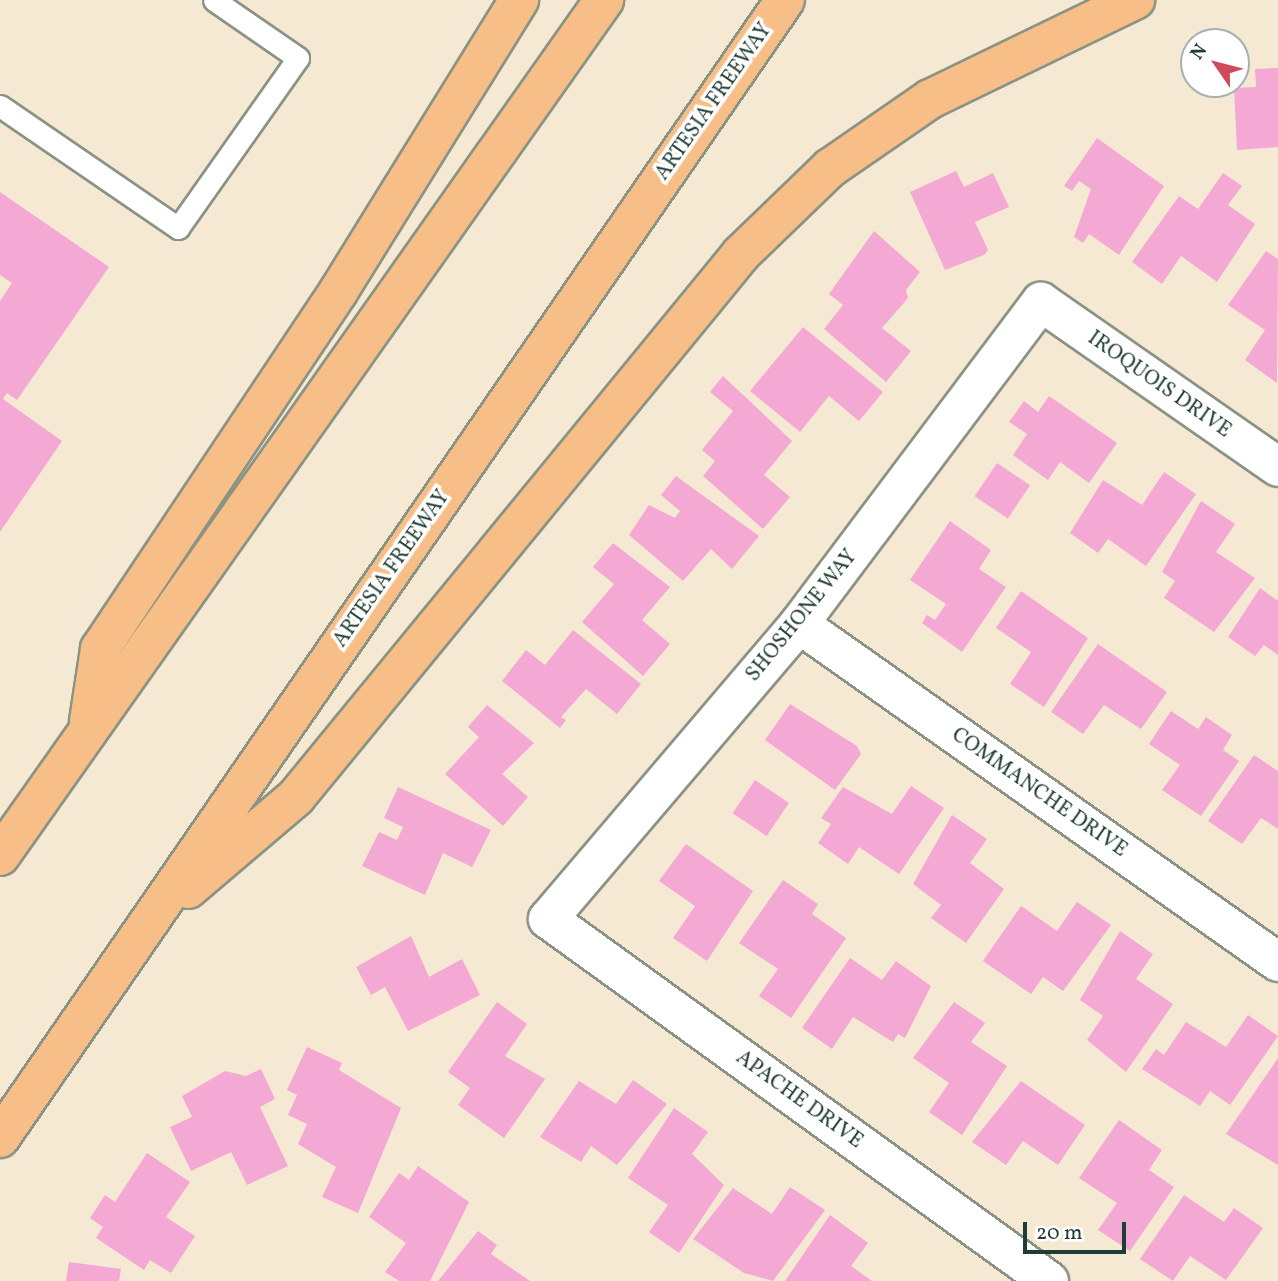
<!DOCTYPE html>
<style>
body{margin:0}
#map{position:relative;width:1278px;height:1281px;overflow:hidden;background:#f6e9d4;font-family:Vollkorn,serif}
div>[style]{position:absolute}
.building>*{inset:0;background:#f4a8d4;transform-origin:0 0}
.roads{filter:drop-shadow(2px 0 #8a9384) drop-shadow(-2px 0 #8a9384) drop-shadow(0 2px #8a9384) drop-shadow(0 -2px #8a9384)}
.service>*{height:21px;margin:-10.5px;padding:0 10.5px;transform-origin:10.5px;border-radius:10.5px;background:#fff}
.minor>*{height:38px;margin:-19px;padding:0 19px;transform-origin:19px;border-radius:19px;background:#fff}
.motorway>*{height:38px;margin:-19px;padding:0 19px;transform-origin:19px;border-radius:19px;background:#f7be88}
span{translate:-50% -50%;white-space:nowrap;text-align:center;line-height:1.15;-webkit-text-stroke:7px #fff;paint-order:stroke}
.street-label{font-size:21px;color:#1f3d34}
.north{position:absolute;left:1180px;top:28px;width:70px;height:70px;box-sizing:border-box;background:#fff;border:2px solid #a5b1ae;border-radius:50%;rotate:305deg;font-size:19px;font-weight:700;line-height:28px;text-align:center;color:#1f3d34}
.north::after{content:'';display:block;margin:auto;width:24px;height:32px;background:#d1495b;clip-path:polygon(50% 0,100% 100%,50% 72%,0 100%)}
.scale{position:absolute;left:1023px;top:1222px;width:103px;height:32px;box-sizing:border-box;border:4px solid #1f3d34;border-top:0;padding-left:9px;font-size:21px;line-height:24px;white-space:nowrap;color:#1f3d34;-webkit-text-stroke:5px #fff;paint-order:stroke}
</style>
<div id="map">
<div class="building">
<i style="clip-path:polygon(1278px 68px,1278px 147px,1237px 150px,1234px 88px,1256px 87px,1255px 69px)"></i>
<i style="clip-path:polygon(1097px 138px,1164px 186px,1119px 255px,1089px 234px,1083px 243px,1074px 237px,1091px 189px,1079px 181px,1072px 191px,1064px 186px)"></i>
<i style="clip-path:polygon(956px 171px,964px 187px,993px 173px,1009px 207px,975px 222px,988px 250px,984px 255px,945px 270px,910px 192px)"></i>
<i style="clip-path:polygon(1223px 173px,1242px 186px,1228px 205px,1255px 224px,1217px 282px,1181px 256px,1162px 284px,1132px 262px,1179px 196px,1198px 209px)"></i>
<i style="clip-path:polygon(0 192px,109px 267px,17px 400px,7px 393px,3px 399px,62px 441px,0 532px,0 301px,12px 283px,0 275px)"></i>
<i style="clip-path:polygon(874px 231px,920px 272px,906px 290px,908px 298px,882px 328px,911px 351px,886px 382px,824px 329px,843px 305px,829px 294px)"></i>
<i style="clip-path:polygon(1266px 251px,1278px 259px,1277px 383px,1245px 360px,1265px 330px,1228px 305px)"></i>
<i style="clip-path:polygon(803px 327px,883px 392px,859px 421px,829px 396px,800px 432px,750px 391px)"></i>
<i style="clip-path:polygon(723px 376px,792px 441px,764px 475px,790px 497px,763px 529px,703px 476px,715px 461px,702px 450px,733px 411px,710px 392px)"></i>
<i style="clip-path:polygon(1049px 396px,1117px 443px,1089px 483px,1060px 462px,1048px 480px,1013px 455px,1027px 434px,1009px 422px,1024px 401px,1038px 412px)"></i>
<i style="left:997px;top:463px;width:40px;height:40px;rotate:34deg"></i>
<i style="clip-path:polygon(1164px 472px,1196px 494px,1146px 566px,1108px 539px,1098px 553px,1070px 533px,1103px 480px,1142px 505px)"></i>
<i style="clip-path:polygon(676px 476px,759px 536px,732px 569px,711px 549px,683px 581px,629px 535px,649px 505px,675px 518px,680px 511px,661px 495px)"></i>
<i style="clip-path:polygon(1201px 501px,1235px 524px,1216px 552px,1255px 578px,1214px 632px,1164px 598px,1175px 581px,1162px 572px)"></i>
<i style="clip-path:polygon(950px 521px,991px 550px,979px 569px,1006px 587px,962px 652px,922px 623px,927px 615px,935px 620px,946px 604px,910px 580px)"></i>
<i style="clip-path:polygon(613px 543px,670px 587px,642px 620px,670px 644px,643px 676px,582px 622px,614px 584px,593px 567px)"></i>
<i style="clip-path:polygon(1260px 588px,1278px 601px,1278px 655px,1264px 645px,1255px 656px,1228px 637px)"></i>
<i style="clip-path:polygon(1021px 591px,1088px 638px,1044px 707px,1010px 684px,1031px 652px,996px 628px)"></i>
<i style="clip-path:polygon(573px 630px,641px 684px,617px 714px,586px 689px,561px 717px,566px 720px,560px 728px,502px 681px,526px 650px,545px 665px)"></i>
<i style="clip-path:polygon(1098px 644px,1167px 692px,1141px 729px,1104px 705px,1083px 734px,1051px 712px)"></i>
<i style="clip-path:polygon(790px 704px,857px 746px,861px 754px,835px 790px,765px 740px)"></i>
<i style="clip-path:polygon(487px 705px,534px 743px,502px 774px,528px 797px,503px 826px,445px 774px,479px 737px,468px 727px)"></i>
<i style="clip-path:polygon(1171px 711px,1198px 729px,1206px 717px,1232px 735px,1223px 750px,1239px 761px,1201px 816px,1162px 790px,1180px 765px,1149px 744px)"></i>
<i style="clip-path:polygon(1254px 755px,1278px 771px,1278px 829px,1261px 818px,1242px 844px,1208px 821px)"></i>
<i style="left:755px;top:780px;width:41px;height:40px;rotate:34deg"></i>
<i style="clip-path:polygon(911px 786px,944px 808px,899px 874px,859px 847px,848px 864px,818px 843px,831px 824px,821px 818px,843px 787px,892px 814px)"></i>
<i style="clip-path:polygon(398px 787px,491px 830px,472px 867px,443px 853px,425px 895px,362px 866px,379px 832px,397px 840px,403px 827px,384px 818px)"></i>
<i style="clip-path:polygon(952px 815px,987px 839px,970px 863px,1004px 889px,966px 943px,931px 918px,941px 905px,913px 884px)"></i>
<i style="clip-path:polygon(686px 844px,753px 891px,707px 961px,673px 938px,695px 906px,659px 881px)"></i>
<i style="clip-path:polygon(783px 880px,818px 904px,812px 914px,846px 938px,791px 1018px,759px 996px,778px 969px,739px 943px)"></i>
<i style="clip-path:polygon(1077px 902px,1111px 925px,1063px 991px,1043px 977px,1031px 994px,983px 961px,1021px 906px,1057px 931px)"></i>
<i style="clip-path:polygon(1120px 931px,1153px 954px,1136px 979px,1173px 1004px,1126px 1072px,1087px 1040px,1103px 1016px,1080px 1000px)"></i>
<i style="clip-path:polygon(411px 936px,429px 977px,462px 959px,480px 995px,408px 1031px,385px 987px,371px 995px,356px 967px)"></i>
<i style="clip-path:polygon(850px 958px,882px 980px,896px 961px,931px 986px,905px 1038px,898px 1034px,893px 1042px,853px 1017px,832px 1049px,802px 1028px)"></i>
<i style="clip-path:polygon(497px 1002px,527px 1024px,505px 1056px,545px 1079px,504px 1138px,458px 1105px,470px 1088px,448px 1072px)"></i>
<i style="clip-path:polygon(954px 1002px,985px 1023px,971px 1042px,1007px 1066px,962px 1135px,929px 1112px,949px 1083px,913px 1058px)"></i>
<i style="clip-path:polygon(1248px 1015px,1278px 1036px,1230px 1105px,1210px 1091px,1200px 1106px,1142px 1069px,1156px 1049px,1164px 1055px,1186px 1022px,1226px 1047px)"></i>
<i style="clip-path:polygon(307px 1047px,342px 1063px,339px 1070px,401px 1108px,358px 1213px,322px 1197px,336px 1167px,298px 1144px,307px 1124px,288px 1115px,297px 1095px,287px 1090px)"></i>
<i style="clip-path:polygon(1278px 1058px,1278px 1165px,1226px 1134px)"></i>
<i style="clip-path:polygon(261px 1069px,275px 1099px,260px 1107px,288px 1166px,247px 1185px,231px 1152px,191px 1171px,170px 1127px,192px 1117px,182px 1096px,225px 1071px,246px 1076px)"></i>
<i style="clip-path:polygon(633px 1080px,667px 1104px,617px 1165px,591px 1146px,581px 1162px,540px 1137px,579px 1081px,616px 1104px)"></i>
<i style="clip-path:polygon(1021px 1081px,1085px 1125px,1058px 1165px,1023px 1141px,1006px 1165px,972px 1142px)"></i>
<i style="clip-path:polygon(674px 1108px,708px 1132px,692px 1154px,724px 1185px,679px 1253px,649px 1232px,668px 1205px,628px 1178px)"></i>
<i style="clip-path:polygon(1119px 1120px,1162px 1150px,1149px 1170px,1174px 1187px,1130px 1251px,1098px 1230px,1117px 1203px,1079px 1178px)"></i>
<i style="clip-path:polygon(147px 1153px,190px 1182px,166px 1217px,195px 1236px,171px 1273px,150px 1260px,144px 1270px,96px 1238px,103px 1227px,90px 1218px,105px 1195px,115px 1202px)"></i>
<i style="clip-path:polygon(418px 1166px,469px 1202px,430px 1281px,399px 1281px,385px 1272px,406px 1243px,369px 1217px,399px 1173px,409px 1180px)"></i>
<i style="clip-path:polygon(790px 1187px,825px 1210px,773px 1281px,744px 1273px,693px 1239px,733px 1188px,772px 1214px)"></i>
<i style="clip-path:polygon(1184px 1195px,1224px 1222px,1234px 1208px,1263px 1228px,1226px 1280px,1190px 1256px,1173px 1281px,1140px 1259px)"></i>
<i style="clip-path:polygon(830px 1215px,868px 1243px,851px 1266px,872px 1281px,785px 1281px)"></i>
<i style="clip-path:polygon(478px 1231px,497px 1245px,491px 1254px,530px 1281px,438px 1281px)"></i>
<i style="clip-path:polygon(69px 1262px,121px 1269px,119px 1281px,66px 1281px)"></i>
</div>
<div class="roads">
<div class="service">
<i style="left:0;top:106px;width:216px;rotate:34.4deg"></i>
<i style="left:178px;top:228px;width:208px;rotate:-54.8deg"></i>
<i style="left:298px;top:58px;width:102px;rotate:-145.4deg"></i>
</div>
<div class="minor">
<i style="left:799px;top:624px;width:586px;rotate:35.21deg"></i>
<i style="left:1049px;top:1281px;width:618px;rotate:-144.15deg"></i>
<i style="left:548px;top:919px;width:387px;rotate:-49.6deg"></i>
<i style="left:799px;top:624px;width:403px;rotate:-53.1deg"></i>
<i style="left:1041px;top:302px;width:289px;rotate:34.8deg"></i>
</div>
<div class="motorway">
<i style="left:89px;top:721px;width:73px;rotate:-81.3deg"></i>
<i style="left:100px;top:649px;width:429px;rotate:-56.3deg"></i>
<i style="left:338px;top:292px;width:344px;rotate:-58.2deg"></i>
<i style="left:0;top:856px;width:1048px;rotate:-54.79deg"></i>
<i style="left:188px;top:889px;width:142px;rotate:-40.4deg"></i>
<i style="left:296px;top:797px;width:702px;rotate:-50.66deg"></i>
<i style="left:741px;top:254px;width:124px;rotate:-44deg"></i>
<i style="left:830px;top:168px;width:121px;rotate:-34.6deg"></i>
<i style="left:930px;top:99px;width:228px;rotate:-25.8deg"></i>
<i style="left:0;top:1138px;width:1382px;rotate:-55.4deg"></i>
</div>
</div>
<div class="street-label">
<span style="left:714px;top:102px;rotate:-55deg">ARTESIA FREEWAY</span>
<span style="left:1159px;top:385px;rotate:35deg">IROQUOIS DRIVE</span>
<span style="left:392px;top:569px;rotate:-55deg">ARTESIA FREEWAY</span>
<span style="left:802px;top:616px;rotate:-51deg">SHOSHONE WAY</span>
<span style="left:1039px;top:793px;rotate:35deg">COMMANCHE DRIVE</span>
<span style="left:799px;top:1100px;rotate:36deg">APACHE DRIVE</span>
</div>
<div class="north">N</div>
<div class="scale">20 m</div>
</div>
